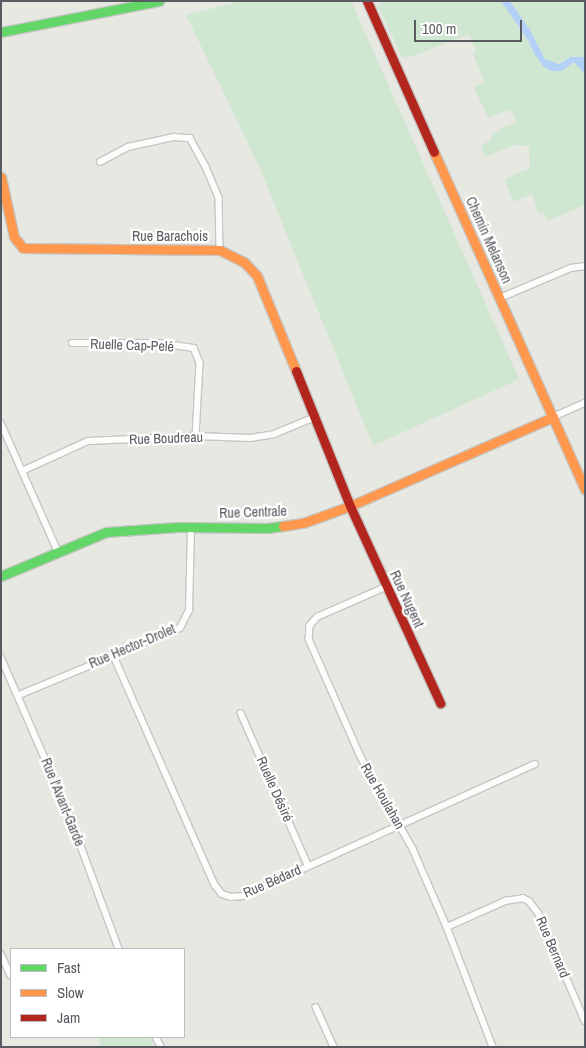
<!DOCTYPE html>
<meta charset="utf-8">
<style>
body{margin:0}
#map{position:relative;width:586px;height:1048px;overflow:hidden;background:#e8e8e2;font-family:"Archivo Narrow",sans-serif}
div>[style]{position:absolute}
.green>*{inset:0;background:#cfe6d0}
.water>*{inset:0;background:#b3d0f6}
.roads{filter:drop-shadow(1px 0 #c5c6c4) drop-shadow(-1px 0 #c5c6c4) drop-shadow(0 1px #c5c6c4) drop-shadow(0 -1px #c5c6c4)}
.street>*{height:5.5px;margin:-2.75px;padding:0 2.75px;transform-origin:2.75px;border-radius:2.75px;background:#fcfcfb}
.fast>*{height:9px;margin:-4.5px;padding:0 4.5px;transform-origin:4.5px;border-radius:4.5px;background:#63d668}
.slow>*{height:9px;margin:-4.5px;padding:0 4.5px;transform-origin:4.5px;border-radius:4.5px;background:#ff974d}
.jam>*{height:9px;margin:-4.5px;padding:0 4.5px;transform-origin:4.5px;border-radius:4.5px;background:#b3261e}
span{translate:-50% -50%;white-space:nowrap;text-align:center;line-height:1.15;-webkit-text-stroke:4.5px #fff;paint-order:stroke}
.street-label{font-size:14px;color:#585b60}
.frame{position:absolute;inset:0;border:2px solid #585b60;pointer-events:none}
.legend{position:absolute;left:10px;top:948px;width:175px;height:90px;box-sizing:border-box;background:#fff;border:1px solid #bcbdbf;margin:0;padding:6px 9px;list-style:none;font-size:15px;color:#585b60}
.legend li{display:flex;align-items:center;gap:10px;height:25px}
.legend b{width:25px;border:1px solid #bcbdbf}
.scale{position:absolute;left:414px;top:20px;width:108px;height:22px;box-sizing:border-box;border:2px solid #585b60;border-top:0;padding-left:6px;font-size:15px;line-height:18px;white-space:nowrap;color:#585b60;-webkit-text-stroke:4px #fff;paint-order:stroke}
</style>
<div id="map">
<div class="green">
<i style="clip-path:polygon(242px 1px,351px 1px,519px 379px,373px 446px,259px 166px,186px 15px)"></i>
<i style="clip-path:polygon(384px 1px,501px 1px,528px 40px,535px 55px,543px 66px,552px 71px,562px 71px,573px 63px,577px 64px,585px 74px,585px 208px,583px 206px,547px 221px,544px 212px,538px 213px,532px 194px,513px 202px,505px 179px,530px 168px,529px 146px,514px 145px,485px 157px,481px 145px,491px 140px,492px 135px,502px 128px,516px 122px,513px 114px,509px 110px,488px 118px,474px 87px,484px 82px,473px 54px,476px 50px,469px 34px,410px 57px,402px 57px,378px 6px)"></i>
<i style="clip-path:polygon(510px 1px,585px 1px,585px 59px,574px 56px,556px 64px,545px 59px,530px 30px)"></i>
<i style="clip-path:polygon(98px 1037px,149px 1037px,153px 1046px,102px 1047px)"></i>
</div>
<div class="water">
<i style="clip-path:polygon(501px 1px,510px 1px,530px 30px,545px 59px,559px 64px,571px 57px,582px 57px,585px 59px,585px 74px,574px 62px,562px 71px,552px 71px,543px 66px,535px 55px,528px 40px)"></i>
</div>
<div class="roads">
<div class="street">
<i style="left:100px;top:162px;width:32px;rotate:-28deg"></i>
<i style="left:128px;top:147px;width:47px;rotate:-12.3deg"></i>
<i style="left:174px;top:137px;width:16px;rotate:4deg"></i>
<i style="left:190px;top:138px;width:33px;rotate:61deg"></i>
<i style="left:206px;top:167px;width:34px;rotate:67deg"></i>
<i style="left:219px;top:198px;width:52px;rotate:88.9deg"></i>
<i style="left:500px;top:298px;width:77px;rotate:-22.9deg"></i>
<i style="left:571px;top:268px;width:14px;rotate:-8deg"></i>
<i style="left:72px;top:343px;width:87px"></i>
<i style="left:159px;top:343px;width:35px;rotate:8deg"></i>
<i style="left:194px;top:348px;width:16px;rotate:68deg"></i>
<i style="left:200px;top:363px;width:73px;rotate:93.1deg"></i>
<i style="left:553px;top:417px;width:35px;rotate:-24deg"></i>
<i style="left:1px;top:423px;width:140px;rotate:66deg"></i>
<i style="left:22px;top:471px;width:72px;rotate:-24.4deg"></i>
<i style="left:88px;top:441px;width:108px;rotate:-2.7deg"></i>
<i style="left:196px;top:436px;width:54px;rotate:2.1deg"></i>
<i style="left:250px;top:438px;width:24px;rotate:-9deg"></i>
<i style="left:274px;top:434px;width:42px;rotate:-22.3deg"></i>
<i style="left:387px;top:587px;width:75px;rotate:156.5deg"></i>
<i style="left:318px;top:617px;width:12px;rotate:132deg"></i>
<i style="left:310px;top:626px;width:13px;rotate:94deg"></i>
<i style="left:309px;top:639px;width:129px;rotate:66.2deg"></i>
<i style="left:361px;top:757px;width:106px;rotate:60.5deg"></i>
<i style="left:413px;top:849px;width:85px;rotate:66.4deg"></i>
<i style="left:447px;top:927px;width:129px;rotate:69deg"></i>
<i style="left:113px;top:654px;width:253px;rotate:66.2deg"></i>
<i style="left:215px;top:885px;width:11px;rotate:52deg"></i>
<i style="left:222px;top:894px;width:9px;rotate:18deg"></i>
<i style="left:231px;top:897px;width:12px;rotate:-5deg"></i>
<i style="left:243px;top:896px;width:320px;rotate:-24.3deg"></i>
<i style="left:1px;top:657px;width:168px;rotate:66.5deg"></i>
<i style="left:68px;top:811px;width:147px;rotate:69.7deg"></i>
<i style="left:19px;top:695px;width:174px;rotate:-22.6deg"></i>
<i style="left:180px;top:628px;width:20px;rotate:-63deg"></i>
<i style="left:189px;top:610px;width:83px;rotate:-88.6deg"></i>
<i style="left:241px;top:713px;width:166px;rotate:66.2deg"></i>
<i style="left:447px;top:927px;width:64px;rotate:-24.1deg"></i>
<i style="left:505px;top:901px;width:18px;rotate:-9deg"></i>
<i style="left:523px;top:898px;width:7px;rotate:27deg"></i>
<i style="left:529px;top:901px;width:16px;rotate:52deg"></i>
<i style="left:539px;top:914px;width:116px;rotate:66.7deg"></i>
<i style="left:1px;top:954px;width:23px;rotate:65deg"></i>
<i style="left:316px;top:1007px;width:44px;rotate:65.8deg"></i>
<i style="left:156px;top:1037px;width:11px;rotate:63deg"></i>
</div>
<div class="fast">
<i style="left:1px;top:32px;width:161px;rotate:-11.1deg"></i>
<i style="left:1px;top:576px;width:114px;rotate:-22.7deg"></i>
<i style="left:106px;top:532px;width:72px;rotate:-4deg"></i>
<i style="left:178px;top:527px;width:89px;rotate:0.6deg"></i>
<i style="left:267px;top:528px;width:16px;rotate:-7deg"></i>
</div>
<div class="slow">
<i style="left:434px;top:152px;width:370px;rotate:65.9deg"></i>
<i style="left:1px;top:177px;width:61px;rotate:77.8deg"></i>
<i style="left:14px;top:237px;width:14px;rotate:51deg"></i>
<i style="left:23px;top:248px;width:197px;rotate:0.6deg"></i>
<i style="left:220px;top:250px;width:27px;rotate:27deg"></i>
<i style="left:244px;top:262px;width:19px;rotate:47deg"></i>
<i style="left:257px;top:276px;width:103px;rotate:67.7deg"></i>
<i style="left:283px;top:526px;width:20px;rotate:-9deg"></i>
<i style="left:303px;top:523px;width:50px;rotate:-19.9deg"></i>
<i style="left:350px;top:506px;width:222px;rotate:-23.7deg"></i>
</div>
<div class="jam">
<i style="left:367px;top:1px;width:165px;rotate:66.1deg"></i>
<i style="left:296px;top:371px;width:145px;rotate:68.2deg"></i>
<i style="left:350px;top:506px;width:217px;rotate:65.4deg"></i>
</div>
</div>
<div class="street-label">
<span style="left:170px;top:236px">Rue Barachois</span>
<span style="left:489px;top:240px;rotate:66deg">Chemin Melanson</span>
<span style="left:132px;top:345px;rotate:2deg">Ruelle Cap-Pelé</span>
<span style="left:166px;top:438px;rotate:-2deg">Rue Boudreau</span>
<span style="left:253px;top:512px;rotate:-2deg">Rue Centrale</span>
<span style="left:407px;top:599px;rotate:65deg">Rue Nugent</span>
<span style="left:132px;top:646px;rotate:-23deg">Rue Hector-Drolet</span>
<span style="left:275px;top:789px;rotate:66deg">Ruelle Désiré</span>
<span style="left:383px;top:796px;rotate:60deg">Rue Houlahan</span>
<span style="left:63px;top:802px;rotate:68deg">Rue l'Avant-Garde</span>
<span style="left:272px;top:881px;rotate:-24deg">Rue Bédard</span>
<span style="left:553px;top:947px;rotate:67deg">Rue Bernard</span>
</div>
<div class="frame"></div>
<ul class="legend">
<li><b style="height:6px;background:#63d668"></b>Fast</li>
<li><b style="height:6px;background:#ff974d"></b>Slow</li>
<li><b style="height:6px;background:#b3261e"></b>Jam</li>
</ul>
<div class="scale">100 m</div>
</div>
